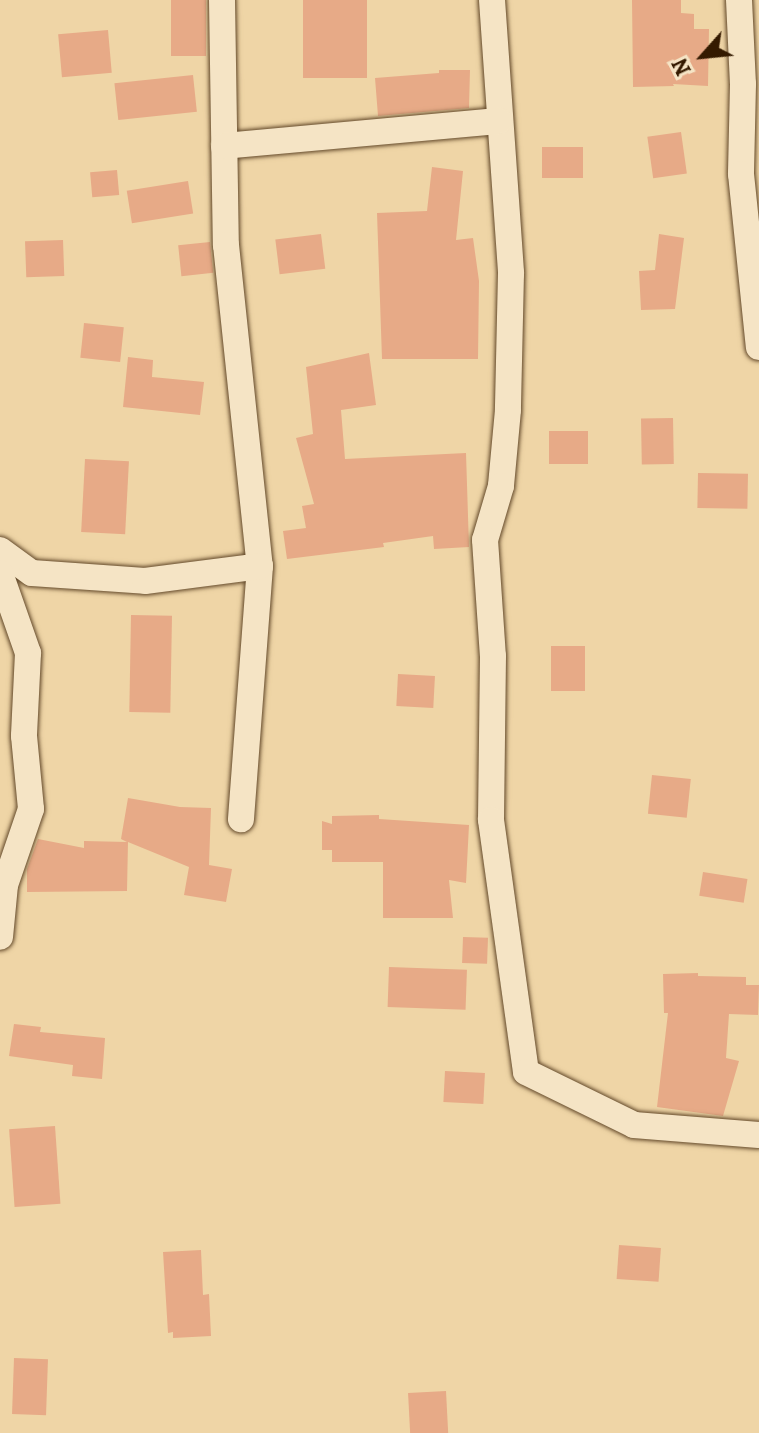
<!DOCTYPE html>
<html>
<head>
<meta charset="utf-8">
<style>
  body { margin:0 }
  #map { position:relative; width:759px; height:1433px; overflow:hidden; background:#efd5a6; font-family:Alegreya,serif }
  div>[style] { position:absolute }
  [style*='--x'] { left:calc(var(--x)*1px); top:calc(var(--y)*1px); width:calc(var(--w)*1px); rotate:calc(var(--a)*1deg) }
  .building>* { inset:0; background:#e7aa87; transform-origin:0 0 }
  .roads { filter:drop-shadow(0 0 2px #63492a) drop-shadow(0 0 2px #63492a) }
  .street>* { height:26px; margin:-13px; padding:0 13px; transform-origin:13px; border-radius:13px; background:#f5e4c5 }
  span { translate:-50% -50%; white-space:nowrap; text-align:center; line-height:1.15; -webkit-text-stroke:7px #f5e4c5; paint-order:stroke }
  .north { position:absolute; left:663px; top:16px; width:80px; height:80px; -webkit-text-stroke:6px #f5e4c5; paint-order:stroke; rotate:243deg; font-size:22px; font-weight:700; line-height:32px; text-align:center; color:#341a00 }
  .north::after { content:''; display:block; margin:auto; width:28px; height:36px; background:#341a00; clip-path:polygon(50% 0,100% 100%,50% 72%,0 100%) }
</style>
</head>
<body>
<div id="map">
  <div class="building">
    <div style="left:171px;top:0;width:35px;height:56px"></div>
    <div style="left:303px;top:0;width:64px;height:78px"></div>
    <div style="clip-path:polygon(632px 0,681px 0,681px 13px,694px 14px,694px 29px,709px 29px,708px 86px,673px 84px,674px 86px,633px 87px)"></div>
    <div style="left:108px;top:30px;width:43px;height:50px;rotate:85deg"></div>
    <div style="clip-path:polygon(439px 70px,470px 70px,469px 108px,378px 116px,375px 78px,439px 73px)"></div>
    <div style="left:193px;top:75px;width:37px;height:79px;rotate:84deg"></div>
    <div style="left:681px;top:132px;width:42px;height:34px;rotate:82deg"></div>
    <div style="left:542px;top:147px;width:41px;height:31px"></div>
    <div style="clip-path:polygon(432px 167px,463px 171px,456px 240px,473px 238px,479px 281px,478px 359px,382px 359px,377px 213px,427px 211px)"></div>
    <div style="left:117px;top:170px;width:25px;height:27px;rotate:85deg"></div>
    <div style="left:188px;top:181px;width:33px;height:62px;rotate:81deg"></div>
    <div style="left:321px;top:234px;width:35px;height:46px;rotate:83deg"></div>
    <div style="clip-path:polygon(659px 234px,684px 238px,675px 309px,641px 310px,639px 271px,655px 270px)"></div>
    <div style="left:63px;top:240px;width:36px;height:38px;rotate:88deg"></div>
    <div style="left:210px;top:242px;width:31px;height:32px;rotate:84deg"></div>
    <div style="left:84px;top:323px;width:40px;height:35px;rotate:6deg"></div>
    <div style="clip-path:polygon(369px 353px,376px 405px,341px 410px,345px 459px,466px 453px,469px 547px,434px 549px,433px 536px,383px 543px,384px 547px,287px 559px,283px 531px,306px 528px,302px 506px,314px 504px,296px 438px,313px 434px,306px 367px)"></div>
    <div style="clip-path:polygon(128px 357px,153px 360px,152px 377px,204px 382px,200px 415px,123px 407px)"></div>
    <div style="left:673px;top:418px;width:46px;height:32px;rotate:89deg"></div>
    <div style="left:549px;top:431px;width:39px;height:33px"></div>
    <div style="left:85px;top:459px;width:44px;height:73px;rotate:3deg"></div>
    <div style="left:698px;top:473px;width:50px;height:35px;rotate:1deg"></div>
    <div style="left:131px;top:615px;width:41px;height:97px;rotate:1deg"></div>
    <div style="left:585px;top:646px;width:45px;height:34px;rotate:90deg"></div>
    <div style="left:398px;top:674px;width:37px;height:32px;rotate:3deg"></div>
    <div style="left:652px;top:775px;width:39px;height:39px;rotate:6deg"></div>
    <div style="clip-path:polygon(128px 798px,180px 807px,211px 808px,209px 865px,232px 869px,226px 902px,184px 895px,189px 867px,128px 842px,127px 891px,27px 892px,27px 869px,38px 839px,84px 848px,84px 841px,127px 842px,121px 839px)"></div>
    <div style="clip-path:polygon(379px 815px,379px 819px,469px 825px,466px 883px,449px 880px,453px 918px,383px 918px,383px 862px,332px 862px,332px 850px,322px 850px,322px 821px,332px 824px,332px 816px)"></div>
    <div style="left:703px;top:872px;width:45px;height:24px;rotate:9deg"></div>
    <div style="left:463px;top:937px;width:25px;height:26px;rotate:2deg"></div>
    <div style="left:389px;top:967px;width:78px;height:40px;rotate:2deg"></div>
    <div style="clip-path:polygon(698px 973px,698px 976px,746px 977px,746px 985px,759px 985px,758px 1015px,729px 1014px,726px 1058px,739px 1061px,723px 1116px,657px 1107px,668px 1013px,664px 1013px,663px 974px)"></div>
    <div style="clip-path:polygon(14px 1024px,41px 1027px,40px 1032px,105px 1038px,102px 1079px,72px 1076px,73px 1065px,9px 1056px)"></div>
    <div style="left:445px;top:1071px;width:40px;height:31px;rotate:3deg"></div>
    <div style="left:55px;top:1126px;width:78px;height:46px;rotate:86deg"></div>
    <div style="left:619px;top:1245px;width:42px;height:34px;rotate:4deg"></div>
    <div style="clip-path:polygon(201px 1250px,203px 1295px,209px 1294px,211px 1336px,173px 1338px,173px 1332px,168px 1333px,163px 1252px)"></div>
    <div style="left:14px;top:1358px;width:34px;height:56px;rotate:2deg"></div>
    <div style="left:446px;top:1391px;width:42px;height:38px;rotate:87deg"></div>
  </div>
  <div class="roads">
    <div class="street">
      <div style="--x:222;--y:0;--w:245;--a:89.1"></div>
      <div style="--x:226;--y:245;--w:323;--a:84"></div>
      <div style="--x:260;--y:566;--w:254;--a:94.3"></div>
      <div style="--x:492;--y:0;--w:274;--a:86"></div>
      <div style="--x:511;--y:273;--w:137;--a:91.3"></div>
      <div style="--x:508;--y:410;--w:76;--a:95.3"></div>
      <div style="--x:501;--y:486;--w:56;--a:106.5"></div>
      <div style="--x:485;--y:540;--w:116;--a:86.1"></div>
      <div style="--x:493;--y:656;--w:164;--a:90.7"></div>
      <div style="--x:491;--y:820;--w:254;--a:82.1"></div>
      <div style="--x:526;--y:1072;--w:120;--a:26.1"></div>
      <div style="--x:634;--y:1125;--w:125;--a:4.6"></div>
      <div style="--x:739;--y:0;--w:84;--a:87.3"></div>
      <div style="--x:743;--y:84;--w:90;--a:91.3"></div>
      <div style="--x:741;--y:174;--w:174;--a:84.1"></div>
      <div style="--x:224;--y:146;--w:276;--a:-5.2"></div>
      <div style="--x:0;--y:550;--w:39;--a:36"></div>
      <div style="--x:32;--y:573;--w:113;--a:4"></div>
      <div style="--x:145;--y:581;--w:116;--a:-7.4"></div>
      <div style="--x:0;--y:573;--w:85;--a:70.7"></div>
      <div style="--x:28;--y:653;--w:83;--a:92.8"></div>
      <div style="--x:24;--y:736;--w:73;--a:84.5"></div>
      <div style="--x:31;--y:809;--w:80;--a:108.9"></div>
      <div style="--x:5;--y:885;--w:52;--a:95.5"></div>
    </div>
  </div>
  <div class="north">N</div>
</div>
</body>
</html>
